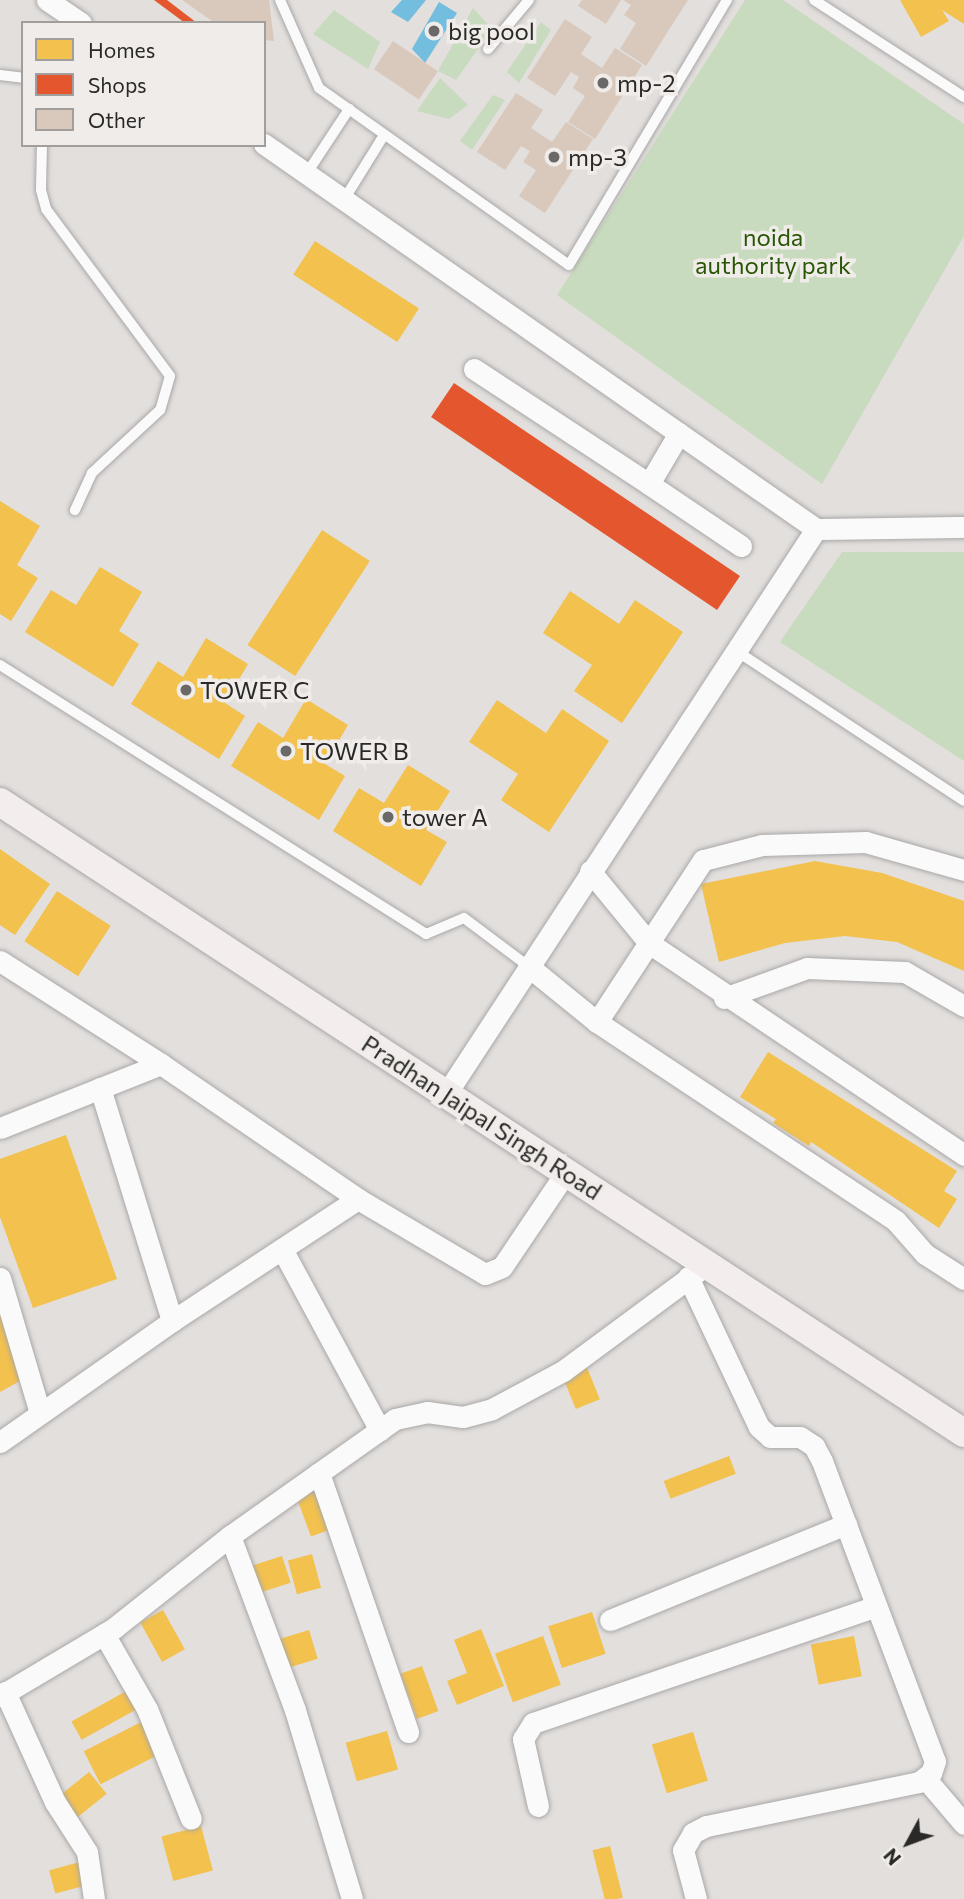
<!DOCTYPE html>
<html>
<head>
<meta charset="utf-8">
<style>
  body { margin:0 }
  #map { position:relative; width:964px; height:1899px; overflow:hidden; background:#e2dfdd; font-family:Commissioner,sans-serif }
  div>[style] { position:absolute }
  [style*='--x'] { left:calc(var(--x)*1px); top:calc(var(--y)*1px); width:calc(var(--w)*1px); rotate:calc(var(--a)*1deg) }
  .green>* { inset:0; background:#c9dbbe }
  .water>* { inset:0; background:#73bdde }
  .homes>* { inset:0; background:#f2c14e; transform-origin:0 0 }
  .shops>* { inset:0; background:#e4572e; transform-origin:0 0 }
  .building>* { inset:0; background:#d9c9bc; transform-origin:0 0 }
  .roads { filter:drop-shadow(0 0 2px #aaa8a7) drop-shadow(0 0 2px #aaa8a7) }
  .lane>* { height:10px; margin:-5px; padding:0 5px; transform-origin:5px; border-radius:5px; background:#fbfafa }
  .street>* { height:21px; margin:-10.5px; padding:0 10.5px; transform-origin:10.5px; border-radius:10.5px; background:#fbfafa }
  .secondary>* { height:28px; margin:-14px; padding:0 14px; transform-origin:14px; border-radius:14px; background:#f3edee }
  .dots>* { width:19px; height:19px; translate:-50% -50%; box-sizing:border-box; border:4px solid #f0ece9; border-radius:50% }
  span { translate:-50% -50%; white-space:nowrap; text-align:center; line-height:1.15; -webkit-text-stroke:7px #f0ece9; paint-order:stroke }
  .poi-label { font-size:24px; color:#2a2927 }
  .left { translate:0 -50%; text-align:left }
  .park-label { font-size:24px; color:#285704 }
  .street-label { font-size:24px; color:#2a2927 }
  .legend { position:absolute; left:21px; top:21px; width:245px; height:126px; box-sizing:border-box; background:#f0ece9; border:2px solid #a19e9b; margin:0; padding:9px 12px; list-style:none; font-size:21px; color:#2a2927 }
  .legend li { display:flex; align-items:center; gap:14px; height:35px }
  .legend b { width:35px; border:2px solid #a19e9b }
  .north { position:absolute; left:873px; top:1808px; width:70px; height:70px; -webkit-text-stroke:5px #f0ece9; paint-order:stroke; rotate:229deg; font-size:19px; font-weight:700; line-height:28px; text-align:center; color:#2a2927 }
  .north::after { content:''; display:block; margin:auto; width:24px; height:32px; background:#2a2927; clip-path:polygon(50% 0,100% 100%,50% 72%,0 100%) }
</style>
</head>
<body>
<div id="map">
  <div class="green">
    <div style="clip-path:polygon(745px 0,783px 0,964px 124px,964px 236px,822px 484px,557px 295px)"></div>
    <div style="clip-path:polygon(473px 8px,492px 29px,456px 80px,438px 71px)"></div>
    <div style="clip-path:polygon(334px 10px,380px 42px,368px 69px,313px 34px)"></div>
    <div style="clip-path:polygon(541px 22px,551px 30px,519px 83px,507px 72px)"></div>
    <div style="clip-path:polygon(440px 78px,468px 105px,449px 119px,417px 111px)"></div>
    <div style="clip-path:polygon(493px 95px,505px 100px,472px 150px,460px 141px)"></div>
    <div style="clip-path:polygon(842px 552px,964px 552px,964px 761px,780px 642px)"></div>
  </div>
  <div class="water">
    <div style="clip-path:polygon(402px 0,426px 0,408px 22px,391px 12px)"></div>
    <div style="clip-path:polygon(439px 2px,457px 13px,425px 63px,412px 49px)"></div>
  </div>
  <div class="homes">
    <div style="clip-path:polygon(900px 0,964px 0,964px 24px,942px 10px,949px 21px,921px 37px)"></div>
    <div style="left:315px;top:241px;width:124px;height:40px;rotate:33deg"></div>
    <div style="clip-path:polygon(0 501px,40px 526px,17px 565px,38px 578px,11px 621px,0 614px)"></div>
    <div style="left:322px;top:530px;width:57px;height:137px;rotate:33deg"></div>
    <div style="clip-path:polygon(100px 567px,142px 592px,119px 631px,139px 644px,113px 687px,25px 632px,51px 590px,76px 605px)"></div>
    <div style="clip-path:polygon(570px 591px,619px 624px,635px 600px,683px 632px,622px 723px,574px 691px,592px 665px,543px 633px)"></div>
    <div style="clip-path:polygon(206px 638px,248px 664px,225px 703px,245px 716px,219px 759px,131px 704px,158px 661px,183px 677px)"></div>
    <div style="clip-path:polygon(306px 699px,348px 725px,325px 764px,345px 776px,319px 820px,231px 766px,258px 722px,283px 738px)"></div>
    <div style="clip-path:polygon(497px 700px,546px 733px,562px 709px,609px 741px,549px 832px,501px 800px,518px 774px,469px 742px)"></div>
    <div style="clip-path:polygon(408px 765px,450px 791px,426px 830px,447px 842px,421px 886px,333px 831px,359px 788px,384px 803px)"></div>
    <div style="clip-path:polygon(0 849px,50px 884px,15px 935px,0 925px)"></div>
    <div style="clip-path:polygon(815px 861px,882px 873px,964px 901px,964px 971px,897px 942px,845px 936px,785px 943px,719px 962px,701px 884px)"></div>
    <div style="left:57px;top:891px;width:64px;height:60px;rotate:33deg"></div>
    <div style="clip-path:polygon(768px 1052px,957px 1171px,944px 1191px,957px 1199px,939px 1228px,811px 1142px,809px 1146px,773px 1123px,776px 1119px,740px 1097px)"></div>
    <div style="clip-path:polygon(66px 1135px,117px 1279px,33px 1308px,0 1217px,0 1159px)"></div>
    <div style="clip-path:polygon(5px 1313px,38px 1371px,0 1392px,0 1316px)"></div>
    <div style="left:586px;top:1365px;width:37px;height:26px;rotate:68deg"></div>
    <div style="left:729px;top:1456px;width:19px;height:70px;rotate:69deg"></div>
    <div style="left:312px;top:1484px;width:49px;height:19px;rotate:70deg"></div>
    <div style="left:312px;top:1554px;width:35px;height:25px;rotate:75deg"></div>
    <div style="left:282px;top:1556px;width:28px;height:39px;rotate:72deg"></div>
    <div style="left:163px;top:1610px;width:45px;height:26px;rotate:61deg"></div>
    <div style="left:592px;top:1612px;width:44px;height:46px;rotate:72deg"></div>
    <div style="clip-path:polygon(481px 1629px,504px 1686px,457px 1705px,447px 1681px,467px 1673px,454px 1640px)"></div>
    <div style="left:309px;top:1630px;width:30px;height:37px;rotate:73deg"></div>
    <div style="left:543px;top:1636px;width:52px;height:51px;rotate:70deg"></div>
    <div style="left:854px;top:1636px;width:41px;height:44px;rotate:79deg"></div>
    <div style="left:422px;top:1666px;width:48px;height:23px;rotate:70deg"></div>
    <div style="left:130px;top:1689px;width:21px;height:67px;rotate:61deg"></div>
    <div style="left:147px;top:1719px;width:37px;height:71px;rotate:63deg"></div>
    <div style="left:387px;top:1731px;width:40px;height:43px;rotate:74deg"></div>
    <div style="left:693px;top:1732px;width:51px;height:43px;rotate:73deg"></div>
    <div style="left:89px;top:1772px;width:28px;height:43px;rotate:51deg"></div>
    <div style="left:201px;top:1826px;width:46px;height:41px;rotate:75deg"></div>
    <div style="left:610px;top:1846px;width:53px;height:18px;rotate:76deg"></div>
    <div style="left:80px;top:1862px;width:24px;height:32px;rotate:75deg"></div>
  </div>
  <div class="shops">
    <div style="clip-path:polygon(154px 0,167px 0,197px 23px,185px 23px)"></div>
    <div style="left:454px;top:383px;width:345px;height:41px;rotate:34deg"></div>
  </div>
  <div class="building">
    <div style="clip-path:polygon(182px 0,269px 0,274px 41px,264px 40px,264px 23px,215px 23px)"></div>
    <div style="clip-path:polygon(582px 0,621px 0,606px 24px,578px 6px)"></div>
    <div style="clip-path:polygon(623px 0,688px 0,646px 66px,620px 49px,636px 23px,624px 15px,631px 5px)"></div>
    <div style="clip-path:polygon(565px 19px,592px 37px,581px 54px,602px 68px,615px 48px,642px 65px,595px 139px,568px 122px,585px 96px,573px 88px,579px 77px,571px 72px,555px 96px,527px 78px)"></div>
    <div style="left:393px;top:41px;width:54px;height:34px;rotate:34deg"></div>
    <div style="clip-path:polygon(516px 93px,543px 110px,531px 128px,552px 142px,566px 122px,593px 139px,545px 213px,519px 196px,536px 170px,523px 162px,530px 151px,521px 146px,505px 170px,477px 152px)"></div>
  </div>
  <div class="roads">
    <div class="lane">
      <div style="--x:280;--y:0;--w:96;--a:66.1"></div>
      <div style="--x:319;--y:88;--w:306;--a:35.3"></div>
      <div style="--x:569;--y:265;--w:309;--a:-59.2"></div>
      <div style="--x:814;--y:0;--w:179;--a:32.9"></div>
      <div style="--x:488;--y:49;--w:64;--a:-50.1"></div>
      <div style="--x:0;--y:75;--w:23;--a:7"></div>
      <div style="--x:42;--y:145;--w:45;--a:91.3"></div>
      <div style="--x:41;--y:190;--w:20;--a:75"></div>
      <div style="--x:46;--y:209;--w:208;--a:53.4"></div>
      <div style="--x:170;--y:376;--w:35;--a:106"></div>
      <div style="--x:160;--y:410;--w:93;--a:137.2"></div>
      <div style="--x:92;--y:473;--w:41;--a:114.7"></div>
      <div style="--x:307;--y:173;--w:77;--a:-56.7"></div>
      <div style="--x:345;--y:198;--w:74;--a:-58.2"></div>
      <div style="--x:735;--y:650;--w:274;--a:33.4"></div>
      <div style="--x:0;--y:665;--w:504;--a:32.27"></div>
      <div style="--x:426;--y:934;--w:41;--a:-22.8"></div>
      <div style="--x:464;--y:918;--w:80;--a:36.9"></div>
    </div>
    <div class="street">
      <div style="--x:47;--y:0;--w:41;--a:34.1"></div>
      <div style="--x:264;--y:144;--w:673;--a:34.89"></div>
      <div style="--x:816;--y:529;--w:148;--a:-0.8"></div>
      <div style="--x:474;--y:369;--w:209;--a:33.3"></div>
      <div style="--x:649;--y:484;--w:59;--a:-59.5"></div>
      <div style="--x:649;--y:484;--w:111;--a:34"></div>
      <div style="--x:964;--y:870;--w:102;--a:-164.1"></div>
      <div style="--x:866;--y:842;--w:104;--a:178.3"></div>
      <div style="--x:762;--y:845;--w:61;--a:165.7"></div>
      <div style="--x:703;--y:860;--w:194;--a:123.2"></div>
      <div style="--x:597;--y:1022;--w:359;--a:33.6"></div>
      <div style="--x:896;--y:1221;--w:44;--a:48.7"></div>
      <div style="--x:925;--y:1254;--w:46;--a:32.7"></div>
      <div style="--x:590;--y:871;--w:93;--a:50.7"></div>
      <div style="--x:649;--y:943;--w:380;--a:33.9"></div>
      <div style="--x:0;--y:961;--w:191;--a:32.6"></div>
      <div style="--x:161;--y:1064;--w:239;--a:34.4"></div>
      <div style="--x:358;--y:1199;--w:147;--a:30.6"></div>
      <div style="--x:485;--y:1274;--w:18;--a:-22"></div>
      <div style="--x:502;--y:1267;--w:115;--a:-56"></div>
      <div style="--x:528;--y:966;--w:89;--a:39.1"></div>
      <div style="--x:724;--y:998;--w:88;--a:-19.9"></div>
      <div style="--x:807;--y:968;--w:98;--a:2.3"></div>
      <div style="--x:905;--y:972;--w:68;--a:30"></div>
      <div style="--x:100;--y:1088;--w:244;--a:72.8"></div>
      <div style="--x:446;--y:1094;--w:675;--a:-56.78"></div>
      <div style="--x:0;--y:1128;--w:173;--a:-21.7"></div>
      <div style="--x:282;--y:1249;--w:206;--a:61.6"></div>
      <div style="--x:688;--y:1277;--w:166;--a:64.7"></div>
      <div style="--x:759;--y:1427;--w:15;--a:42"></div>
      <div style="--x:770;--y:1437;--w:30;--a:0"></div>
      <div style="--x:800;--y:1437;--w:17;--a:33"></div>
      <div style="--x:814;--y:1446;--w:17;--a:62"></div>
      <div style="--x:822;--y:1461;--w:321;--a:69.4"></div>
      <div style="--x:935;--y:1761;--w:13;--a:108"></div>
      <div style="--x:931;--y:1773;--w:15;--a:143"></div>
      <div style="--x:919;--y:1782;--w:217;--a:168.3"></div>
      <div style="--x:706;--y:1826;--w:15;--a:152"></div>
      <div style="--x:693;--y:1833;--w:20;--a:120"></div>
      <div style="--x:683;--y:1850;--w:51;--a:75.1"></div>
      <div style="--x:0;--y:1278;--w:141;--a:73.5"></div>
      <div style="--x:0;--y:1442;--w:210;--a:-35.1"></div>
      <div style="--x:172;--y:1321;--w:222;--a:-33.3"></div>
      <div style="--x:319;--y:1473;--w:274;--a:71"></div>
      <div style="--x:230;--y:1536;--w:186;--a:69.5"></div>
      <div style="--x:295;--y:1710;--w:197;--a:73.2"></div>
      <div style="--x:610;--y:1620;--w:255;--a:-22.1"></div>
      <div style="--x:104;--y:1634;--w:86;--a:60.2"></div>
      <div style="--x:147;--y:1709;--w:118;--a:68.2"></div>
      <div style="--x:5;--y:1692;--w:121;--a:65.6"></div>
      <div style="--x:55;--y:1802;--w:59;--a:57.4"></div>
      <div style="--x:87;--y:1852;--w:48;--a:81.5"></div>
      <div style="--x:0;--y:1696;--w:133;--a:-30.8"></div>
      <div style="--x:114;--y:1628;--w:148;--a:-38.4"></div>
      <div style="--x:230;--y:1536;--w:202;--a:-35.3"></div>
      <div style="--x:395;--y:1419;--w:33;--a:-12"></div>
      <div style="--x:427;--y:1412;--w:36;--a:8"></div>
      <div style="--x:463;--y:1417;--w:30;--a:-15"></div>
      <div style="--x:492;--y:1409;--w:81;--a:-28.2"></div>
      <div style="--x:563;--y:1371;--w:168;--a:-36.5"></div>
      <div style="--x:925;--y:1778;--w:60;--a:49.7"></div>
      <div style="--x:538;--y:1806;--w:69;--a:-102.6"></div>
      <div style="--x:523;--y:1739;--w:19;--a:-58"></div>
      <div style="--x:533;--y:1723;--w:362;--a:-18.8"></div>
    </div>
    <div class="secondary">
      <div style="--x:0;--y:802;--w:1152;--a:33.21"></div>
    </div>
  </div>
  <div class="dots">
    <div style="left:434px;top:31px;background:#6a6967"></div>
    <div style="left:603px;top:83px;background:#6a6967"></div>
    <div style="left:554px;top:157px;background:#6a6967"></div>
    <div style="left:186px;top:690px;background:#6a6967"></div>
    <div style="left:286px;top:751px;background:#6a6967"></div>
    <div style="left:388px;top:817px;background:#6a6967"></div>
  </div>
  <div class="poi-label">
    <span class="left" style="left:448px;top:31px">big pool</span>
    <span class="left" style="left:617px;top:83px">mp-2</span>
    <span class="left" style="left:568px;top:157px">mp-3</span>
    <span class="left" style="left:200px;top:690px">TOWER C</span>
    <span class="left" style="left:300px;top:751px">TOWER B</span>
    <span class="left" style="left:402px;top:817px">tower A</span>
  </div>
  <div class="park-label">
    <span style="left:773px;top:251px">noida<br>authority park</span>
  </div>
  <div class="street-label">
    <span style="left:482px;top:1117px;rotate:33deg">Pradhan Jaipal Singh Road</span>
  </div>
  <ul class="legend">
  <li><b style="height:19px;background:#f2c14e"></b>Homes</li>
  <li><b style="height:19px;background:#e4572e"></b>Shops</li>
  <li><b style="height:19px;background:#d9c9bc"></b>Other</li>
  </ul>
  <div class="north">N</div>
</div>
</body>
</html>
